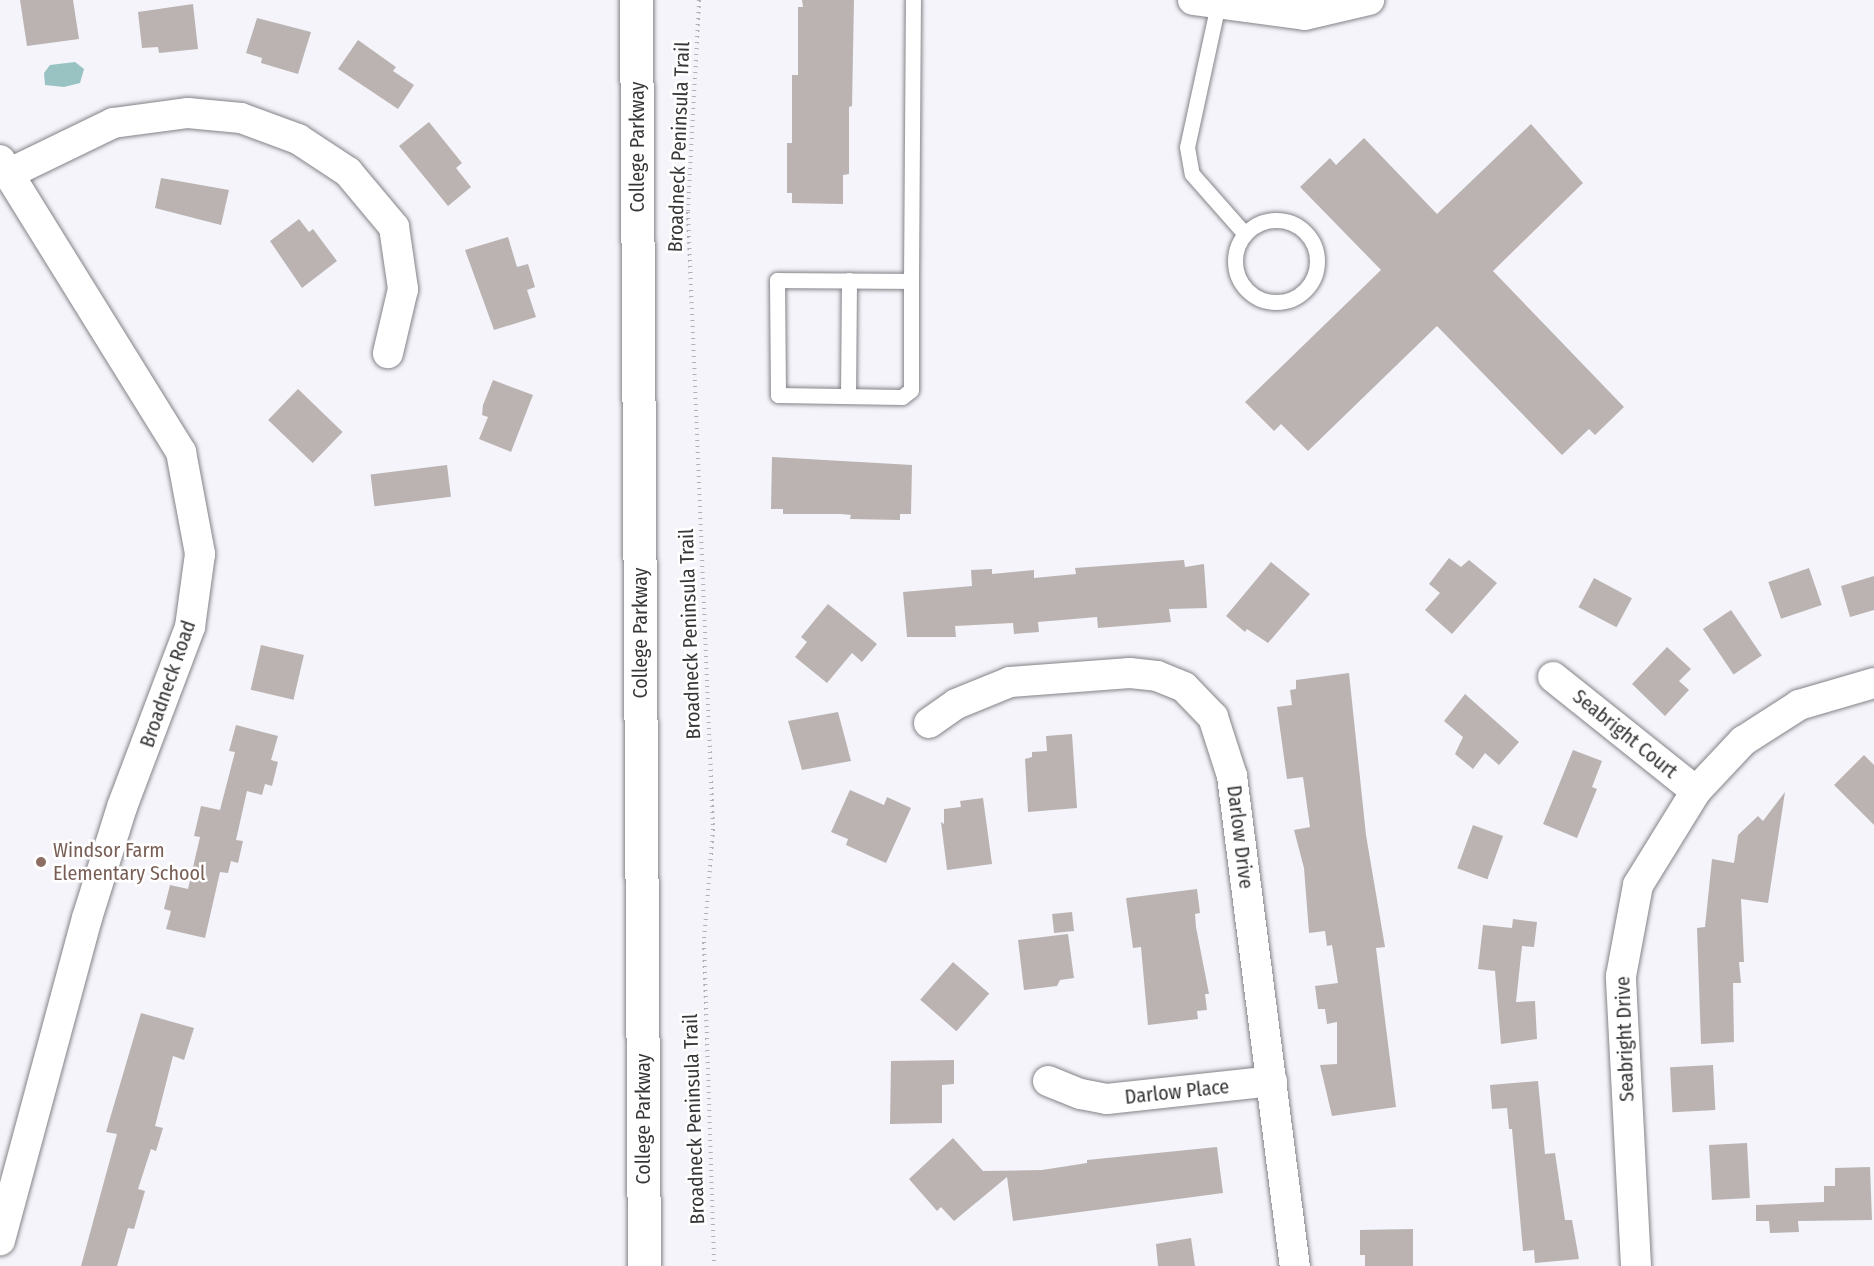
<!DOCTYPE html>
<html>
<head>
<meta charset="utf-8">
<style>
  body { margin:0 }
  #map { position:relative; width:1874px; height:1266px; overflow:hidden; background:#f4f4fa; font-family:"Fira Sans Condensed",sans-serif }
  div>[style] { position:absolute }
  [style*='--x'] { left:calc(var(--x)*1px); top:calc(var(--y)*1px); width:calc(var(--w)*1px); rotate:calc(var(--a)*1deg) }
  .water>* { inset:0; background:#99c2c3 }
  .building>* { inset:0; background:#bab3b2; transform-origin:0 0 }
  .path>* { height:4px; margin-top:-2px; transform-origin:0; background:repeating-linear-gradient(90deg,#b0b0b5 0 1.5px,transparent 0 6px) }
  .roads { filter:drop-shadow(0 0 2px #838388) drop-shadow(0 0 2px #838388) }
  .service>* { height:15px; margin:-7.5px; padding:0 7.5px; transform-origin:7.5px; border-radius:7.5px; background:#fff }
  .service>.ring { margin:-7.5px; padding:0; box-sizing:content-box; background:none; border:15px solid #fff; border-radius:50% }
  .minor>* { height:30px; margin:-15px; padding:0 15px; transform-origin:15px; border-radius:15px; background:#fff }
  .secondary>* { height:33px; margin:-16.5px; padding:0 16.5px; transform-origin:16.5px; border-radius:16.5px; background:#fff }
  .dots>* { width:16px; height:16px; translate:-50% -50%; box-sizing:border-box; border:3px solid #fff; border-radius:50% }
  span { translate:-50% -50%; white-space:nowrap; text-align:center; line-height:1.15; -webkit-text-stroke:5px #fff; paint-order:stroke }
  .street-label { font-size:20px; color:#363638 }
  .education-label { font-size:20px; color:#785e54 }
  .left { translate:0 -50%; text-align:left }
</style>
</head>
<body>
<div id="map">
  <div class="water">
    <div style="clip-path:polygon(75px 62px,84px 69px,80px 83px,64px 87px,45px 85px,44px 73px,50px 65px)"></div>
  </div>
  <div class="building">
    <div style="clip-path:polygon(20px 0,73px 0,79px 39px,27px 46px)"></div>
    <div style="clip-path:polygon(802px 0,854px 0,852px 106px,849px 107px,849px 174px,843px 175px,843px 204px,792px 203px,792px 193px,787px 193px,787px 143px,792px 143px,792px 75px,798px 75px,798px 7px,803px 7px)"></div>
    <div style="clip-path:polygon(193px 4px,198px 49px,159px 53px,158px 47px,142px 48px,138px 12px)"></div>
    <div style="clip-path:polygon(257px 18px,311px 32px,298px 74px,261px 63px,262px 58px,246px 53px)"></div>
    <div style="clip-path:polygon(358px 40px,396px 67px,393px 71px,414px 85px,398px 109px,338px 69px)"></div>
    <div style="clip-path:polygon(429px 122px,462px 163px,456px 168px,471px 187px,448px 206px,399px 146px)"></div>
    <div style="clip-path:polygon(1531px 124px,1583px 183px,1493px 271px,1624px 407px,1595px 435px,1589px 429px,1562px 455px,1437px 326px,1308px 451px,1281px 424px,1274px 431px,1245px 402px,1381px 270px,1300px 187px,1330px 158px,1336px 165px,1364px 138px,1437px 214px)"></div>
    <div style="clip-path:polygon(161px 178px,229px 190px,221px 225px,155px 208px)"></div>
    <div style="clip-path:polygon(299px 219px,309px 232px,313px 229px,337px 261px,302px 288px,270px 241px)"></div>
    <div style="clip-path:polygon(508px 237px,517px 267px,528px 264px,535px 287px,527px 290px,536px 317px,494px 330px,465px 250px)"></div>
    <div style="clip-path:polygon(493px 380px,533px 395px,511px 452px,479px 439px,488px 417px,482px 415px,483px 405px)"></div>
    <div style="left:298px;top:389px;width:62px;height:43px;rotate:44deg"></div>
    <div style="clip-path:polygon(772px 457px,912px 465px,911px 514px,900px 514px,900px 520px,850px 519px,851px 515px,841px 514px,783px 514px,783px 509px,771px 509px)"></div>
    <div style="left:447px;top:465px;width:32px;height:77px;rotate:83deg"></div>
    <div style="clip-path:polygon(1449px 558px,1461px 567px,1469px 560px,1497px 583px,1452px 634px,1425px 610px,1440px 593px,1429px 584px)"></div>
    <div style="clip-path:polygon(1184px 560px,1185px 567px,1204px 564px,1207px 608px,1169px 609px,1171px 622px,1098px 628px,1097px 617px,1038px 622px,1039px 632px,1014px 634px,1013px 623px,955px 626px,956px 637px,907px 637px,903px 592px,972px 586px,971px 570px,992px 569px,992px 574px,1034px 570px,1034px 578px,1076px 574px,1075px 568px)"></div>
    <div style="clip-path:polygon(1271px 562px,1310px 594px,1268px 643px,1247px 629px,1245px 632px,1226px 616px)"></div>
    <div style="left:1809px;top:568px;width:39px;height:43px;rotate:71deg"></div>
    <div style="clip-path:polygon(1874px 576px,1874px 610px,1850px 617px,1841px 586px)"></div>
    <div style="left:1594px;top:578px;width:43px;height:33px;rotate:28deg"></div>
    <div style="clip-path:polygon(828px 604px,877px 644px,862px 662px,852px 653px,827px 683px,795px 657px,807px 642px,801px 637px)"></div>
    <div style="left:1731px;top:610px;width:55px;height:34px;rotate:56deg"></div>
    <div style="left:261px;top:645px;width:44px;height:46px;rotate:13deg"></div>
    <div style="clip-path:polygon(1667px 647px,1691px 669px,1679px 681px,1689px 690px,1665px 716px,1632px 684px)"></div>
    <div style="clip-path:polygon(1349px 673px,1366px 835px,1385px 947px,1376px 948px,1396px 1107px,1332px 1116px,1320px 1065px,1337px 1064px,1337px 1022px,1327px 1024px,1325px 1009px,1318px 1009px,1315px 986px,1338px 983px,1332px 945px,1327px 946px,1325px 931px,1309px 933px,1304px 868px,1294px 830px,1310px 827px,1303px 777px,1287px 779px,1277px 707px,1292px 705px,1290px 690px,1296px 689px,1296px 680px)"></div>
    <div style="clip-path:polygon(1465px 694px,1519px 742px,1499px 765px,1485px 753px,1473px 769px,1455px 754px,1463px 737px,1444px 721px)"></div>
    <div style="clip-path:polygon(838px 712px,851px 761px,802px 770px,788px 721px)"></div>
    <div style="clip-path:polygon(236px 725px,278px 736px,271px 760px,278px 762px,272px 786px,265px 784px,262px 795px,247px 791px,236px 840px,243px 841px,238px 863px,231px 861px,228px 873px,220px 872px,205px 938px,166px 929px,171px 911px,164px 909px,170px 885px,188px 889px,200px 837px,194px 836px,201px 806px,220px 810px,235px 752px,229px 751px)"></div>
    <div style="clip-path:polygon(1072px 734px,1077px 808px,1028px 812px,1025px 759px,1032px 757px,1032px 752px,1047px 751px,1046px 736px)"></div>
    <div style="clip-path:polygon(1573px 750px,1602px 761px,1592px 787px,1597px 789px,1577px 838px,1543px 824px)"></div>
    <div style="clip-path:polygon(1864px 755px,1874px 765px,1874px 825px,1834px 785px)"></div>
    <div style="clip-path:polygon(850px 790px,884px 805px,887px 797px,911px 808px,886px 863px,846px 845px,848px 839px,831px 832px)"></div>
    <div style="clip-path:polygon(1785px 792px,1768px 903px,1741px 899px,1744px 962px,1739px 962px,1741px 983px,1733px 983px,1734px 1042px,1701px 1044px,1697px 928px,1705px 927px,1712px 859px,1734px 863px,1738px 835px,1758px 816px,1763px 821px)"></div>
    <div style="clip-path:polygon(983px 798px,992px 864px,947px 870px,941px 822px,944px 824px,944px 809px,961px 807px,960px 801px)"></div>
    <div style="left:1473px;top:825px;width:32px;height:46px;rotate:20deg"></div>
    <div style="clip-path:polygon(1197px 889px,1200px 913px,1195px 914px,1196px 927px,1209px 994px,1205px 994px,1207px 1010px,1197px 1011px,1198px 1019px,1148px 1025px,1141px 947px,1133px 948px,1126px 898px)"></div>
    <div style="left:1072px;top:912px;width:19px;height:20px;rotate:84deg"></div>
    <div style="clip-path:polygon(1513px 919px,1537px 922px,1534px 947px,1522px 946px,1516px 1002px,1535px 1001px,1537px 1039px,1501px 1044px,1495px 971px,1478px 969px,1483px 925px,1512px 928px)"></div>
    <div style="clip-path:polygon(1068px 934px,1074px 978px,1060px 980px,1057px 986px,1024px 990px,1018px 940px)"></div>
    <div style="left:953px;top:962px;width:48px;height:50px;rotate:41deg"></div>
    <div style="clip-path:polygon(141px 1013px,194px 1028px,184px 1060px,173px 1056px,155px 1126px,163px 1128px,156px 1151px,151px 1149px,138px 1189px,145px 1191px,134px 1229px,128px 1228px,117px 1266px,81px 1266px,117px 1134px,106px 1132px)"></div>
    <div style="clip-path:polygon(954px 1060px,954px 1084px,942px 1085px,942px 1123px,890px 1124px,891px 1061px)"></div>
    <div style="left:1713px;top:1065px;width:45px;height:43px;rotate:87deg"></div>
    <div style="clip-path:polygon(1538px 1081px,1545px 1154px,1555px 1153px,1565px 1220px,1572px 1220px,1579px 1259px,1535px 1263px,1534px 1250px,1523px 1251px,1512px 1129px,1509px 1129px,1507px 1108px,1492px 1109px,1490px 1085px)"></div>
    <div style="clip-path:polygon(953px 1138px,983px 1171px,1042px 1170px,1087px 1163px,1087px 1160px,1217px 1147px,1223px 1193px,1013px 1221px,1007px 1177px,954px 1221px,941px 1207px,937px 1211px,909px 1179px)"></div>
    <div style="left:1747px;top:1143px;width:55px;height:38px;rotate:87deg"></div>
    <div style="clip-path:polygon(1870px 1167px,1872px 1220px,1798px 1221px,1799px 1232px,1770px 1233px,1769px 1221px,1756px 1221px,1756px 1205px,1824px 1202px,1824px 1186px,1835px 1186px,1835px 1168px)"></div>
    <div style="clip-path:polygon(1413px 1229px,1413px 1266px,1365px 1266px,1365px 1255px,1360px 1255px,1360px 1230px)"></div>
    <div style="clip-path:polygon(1191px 1238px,1195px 1266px,1158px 1266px,1156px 1244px)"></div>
  </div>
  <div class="path">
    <div style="--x:699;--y:0;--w:212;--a:93"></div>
    <div style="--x:688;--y:212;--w:618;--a:87.68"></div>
    <div style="--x:713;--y:829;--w:113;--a:94.6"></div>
    <div style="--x:704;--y:942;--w:324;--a:88.2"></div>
  </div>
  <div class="roads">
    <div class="service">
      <div style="--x:1218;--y:4;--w:146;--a:102.2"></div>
      <div style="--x:1187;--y:147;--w:27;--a:80"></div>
      <div style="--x:1192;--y:174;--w:79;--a:48.6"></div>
      <div class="ring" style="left:1235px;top:220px;width:67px;height:67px"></div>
      <div style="--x:911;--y:281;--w:134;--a:-179.6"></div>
      <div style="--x:777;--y:280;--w:115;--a:89.5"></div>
      <div style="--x:778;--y:395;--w:124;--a:0.9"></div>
      <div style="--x:902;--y:397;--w:11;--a:-38"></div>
      <div style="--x:911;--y:390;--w:109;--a:-90"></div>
      <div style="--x:911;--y:281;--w:281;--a:-89.6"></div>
      <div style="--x:848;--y:396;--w:116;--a:-89.5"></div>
    </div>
    <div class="minor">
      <div style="--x:1193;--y:0;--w:113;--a:7.6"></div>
      <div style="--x:1305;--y:15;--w:66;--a:-13.2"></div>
      <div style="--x:0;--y:160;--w:344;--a:58.2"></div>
      <div style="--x:181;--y:452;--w:104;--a:79.4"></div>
      <div style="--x:200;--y:554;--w:74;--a:97.8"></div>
      <div style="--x:190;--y:627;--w:192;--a:110.7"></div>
      <div style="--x:122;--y:807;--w:116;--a:107.5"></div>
      <div style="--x:87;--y:918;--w:334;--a:105.1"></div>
      <div style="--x:8;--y:174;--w:117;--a:-25.9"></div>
      <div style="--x:113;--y:123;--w:76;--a:-7.6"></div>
      <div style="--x:188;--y:113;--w:53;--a:5.4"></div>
      <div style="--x:241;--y:118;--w:61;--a:20.2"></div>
      <div style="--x:298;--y:139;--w:60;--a:33.4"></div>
      <div style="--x:348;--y:172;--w:72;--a:50.1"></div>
      <div style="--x:394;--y:227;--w:63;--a:81.7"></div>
      <div style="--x:403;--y:289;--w:66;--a:103.2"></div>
      <div style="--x:1553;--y:677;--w:183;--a:38.6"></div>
      <div style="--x:929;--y:723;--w:33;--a:-35"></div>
      <div style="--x:956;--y:704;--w:58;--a:-22.2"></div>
      <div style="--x:1010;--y:682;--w:120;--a:-4.3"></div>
      <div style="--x:1130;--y:673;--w:27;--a:6"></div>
      <div style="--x:1157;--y:676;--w:29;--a:22"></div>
      <div style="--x:1184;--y:687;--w:42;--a:46"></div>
      <div style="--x:1213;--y:717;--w:62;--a:72.1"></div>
      <div style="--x:1232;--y:776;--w:494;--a:82.7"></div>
      <div style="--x:1048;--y:1081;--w:35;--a:22"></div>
      <div style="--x:1081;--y:1094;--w:26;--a:11"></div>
      <div style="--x:1107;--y:1099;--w:166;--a:-6.2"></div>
      <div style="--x:1636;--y:1266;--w:290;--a:-93"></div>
      <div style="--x:1621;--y:976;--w:93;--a:-79.4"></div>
      <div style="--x:1638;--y:885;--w:110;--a:-58.3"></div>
      <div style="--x:1696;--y:791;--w:69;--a:-46.8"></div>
      <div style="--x:1743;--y:741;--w:67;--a:-32.7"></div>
      <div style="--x:1799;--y:705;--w:78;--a:-16.3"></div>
    </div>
    <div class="secondary">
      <div style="--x:636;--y:0;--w:1266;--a:89.64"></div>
    </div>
  </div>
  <div class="dots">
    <div style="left:41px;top:862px;background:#8d6e63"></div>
  </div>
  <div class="street-label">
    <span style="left:637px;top:147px;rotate:-90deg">College Parkway</span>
    <span style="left:679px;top:147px;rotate:-88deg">Broadneck Peninsula Trail</span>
    <span style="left:640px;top:633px;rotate:-90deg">College Parkway</span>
    <span style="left:690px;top:634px;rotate:-92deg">Broadneck Peninsula Trail</span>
    <span style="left:168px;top:684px;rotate:-71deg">Broadneck Road</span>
    <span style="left:1625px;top:734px;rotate:39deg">Seabright Court</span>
    <span style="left:1240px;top:837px;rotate:83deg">Darlow Drive</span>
    <span style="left:1625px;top:1039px;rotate:-92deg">Seabright Drive</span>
    <span style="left:1177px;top:1092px;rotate:-6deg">Darlow Place</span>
    <span style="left:643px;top:1119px;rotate:-90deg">College Parkway</span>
    <span style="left:694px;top:1119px;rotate:-92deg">Broadneck Peninsula Trail</span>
  </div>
  <div class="education-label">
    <span class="left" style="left:53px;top:862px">Windsor Farm<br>Elementary School</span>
  </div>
</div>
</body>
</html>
